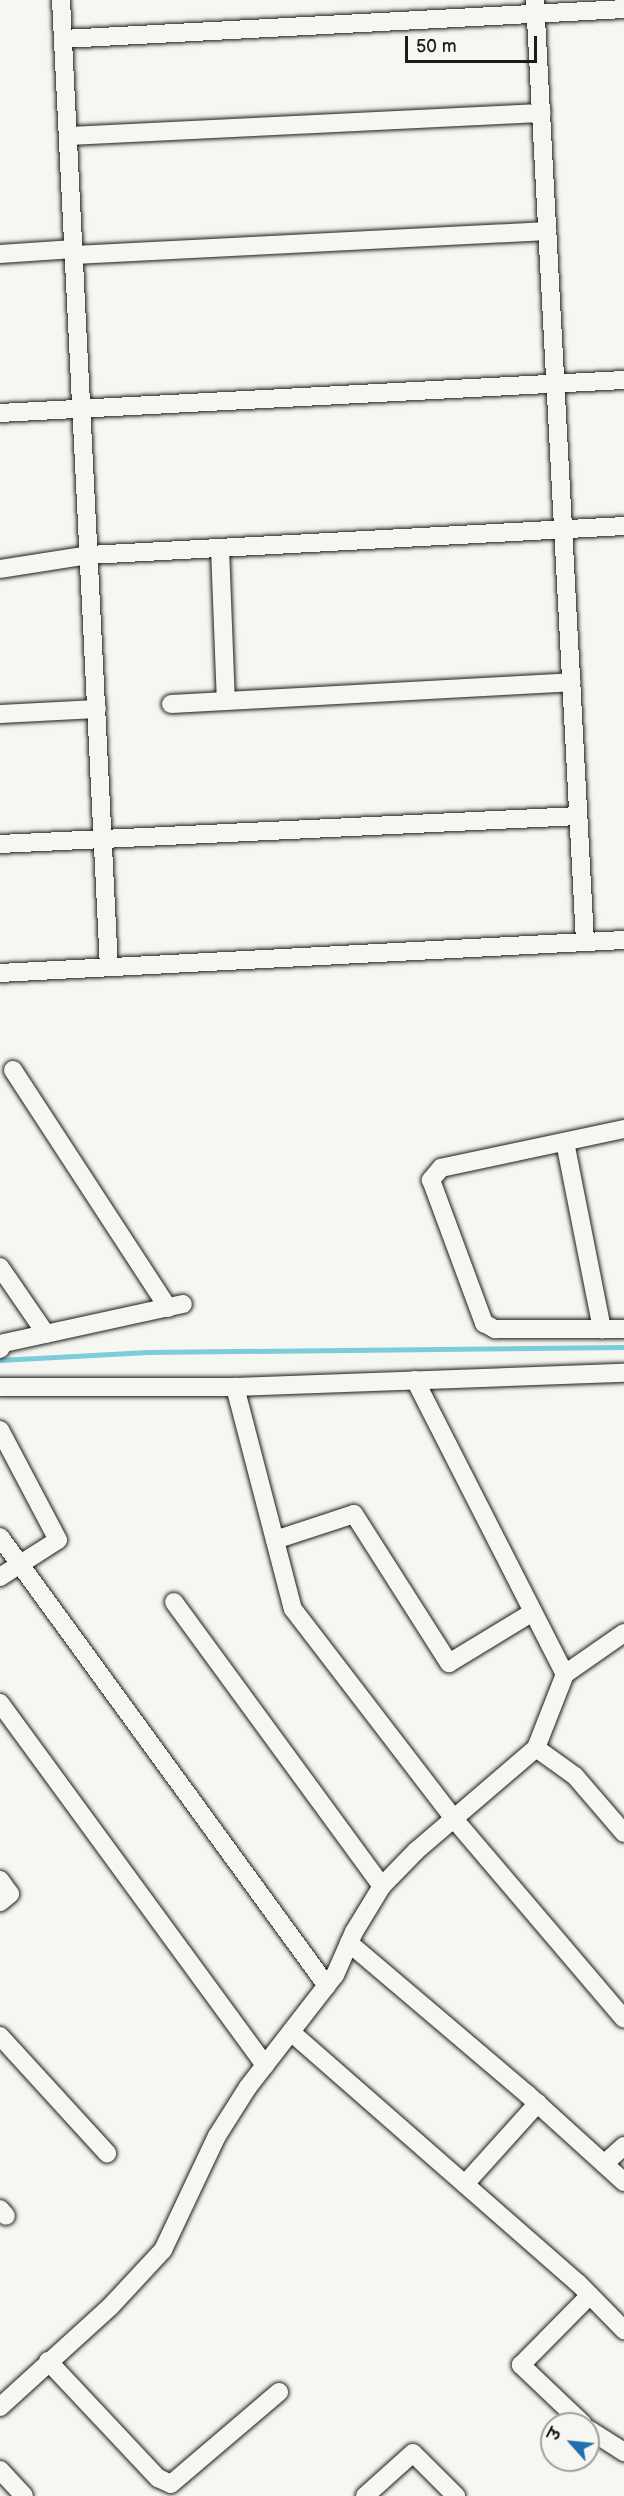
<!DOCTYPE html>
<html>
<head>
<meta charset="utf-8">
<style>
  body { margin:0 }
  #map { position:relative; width:624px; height:2496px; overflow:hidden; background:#f6f6f2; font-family:"Balsamiq Sans","Playpen Sans Deva",sans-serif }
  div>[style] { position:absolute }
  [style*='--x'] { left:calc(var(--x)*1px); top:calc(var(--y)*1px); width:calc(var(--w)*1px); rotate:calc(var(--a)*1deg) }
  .stream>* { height:5px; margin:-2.5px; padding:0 2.5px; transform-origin:2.5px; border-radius:2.5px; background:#7ecbdc }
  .roads { filter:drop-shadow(0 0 2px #1c1c1c) drop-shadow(0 0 2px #1c1c1c) }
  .street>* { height:18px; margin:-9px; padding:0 9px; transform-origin:9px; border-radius:9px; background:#f6f6f2 }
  span { translate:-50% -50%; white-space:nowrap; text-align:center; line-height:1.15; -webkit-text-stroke:6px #f6f6f2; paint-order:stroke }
  .north { position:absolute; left:540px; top:2412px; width:60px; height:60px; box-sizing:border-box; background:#f6f6f2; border:2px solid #9f9f9c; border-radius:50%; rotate:297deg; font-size:16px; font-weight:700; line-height:24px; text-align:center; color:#1c1c1c }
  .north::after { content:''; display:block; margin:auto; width:21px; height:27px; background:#1f6fb2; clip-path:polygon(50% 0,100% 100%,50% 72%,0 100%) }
  .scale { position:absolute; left:405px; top:36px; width:132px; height:27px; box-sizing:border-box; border:3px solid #1c1c1c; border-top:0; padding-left:8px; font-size:18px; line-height:21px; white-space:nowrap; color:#1c1c1c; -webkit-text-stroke:4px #f6f6f2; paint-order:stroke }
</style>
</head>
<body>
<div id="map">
  <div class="stream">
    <div style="--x:0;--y:1360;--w:148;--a:-3.1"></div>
    <div style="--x:148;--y:1352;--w:476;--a:-0.6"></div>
  </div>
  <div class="roads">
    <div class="street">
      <div style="--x:61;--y:0;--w:968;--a:87.16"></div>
      <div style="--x:535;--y:0;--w:943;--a:86.96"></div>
      <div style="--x:63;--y:39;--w:562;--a:-3.06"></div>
      <div style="--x:68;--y:136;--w:474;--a:-2.8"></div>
      <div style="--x:0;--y:254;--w:74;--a:-3.9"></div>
      <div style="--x:74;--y:255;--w:474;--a:-2.9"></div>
      <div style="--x:0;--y:413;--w:625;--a:-3.03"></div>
      <div style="--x:220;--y:548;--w:153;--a:87.8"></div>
      <div style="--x:0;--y:569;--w:90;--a:-8.9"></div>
      <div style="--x:89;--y:555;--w:536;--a:-3.1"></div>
      <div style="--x:171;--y:704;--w:401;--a:-3.1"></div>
      <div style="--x:0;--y:714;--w:97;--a:-3"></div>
      <div style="--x:0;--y:844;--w:579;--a:-2.77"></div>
      <div style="--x:0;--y:973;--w:625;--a:-3.03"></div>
      <div style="--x:13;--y:1070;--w:284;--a:56.9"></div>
      <div style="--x:624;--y:1129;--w:187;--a:168"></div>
      <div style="--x:441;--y:1168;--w:16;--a:130"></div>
      <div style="--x:431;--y:1180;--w:153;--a:69.7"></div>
      <div style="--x:484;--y:1323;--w:13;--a:29"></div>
      <div style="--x:495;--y:1329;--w:129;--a:0"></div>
      <div style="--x:565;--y:1142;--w:191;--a:78.8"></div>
      <div style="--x:0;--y:1267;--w:81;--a:55.5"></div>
      <div style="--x:0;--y:1349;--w:7;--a:-56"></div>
      <div style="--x:4;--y:1343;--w:183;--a:-12.3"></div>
      <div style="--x:415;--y:1380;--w:330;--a:63"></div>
      <div style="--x:0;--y:1387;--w:235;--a:0"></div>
      <div style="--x:235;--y:1387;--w:389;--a:-2.1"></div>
      <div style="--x:235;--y:1387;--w:229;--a:75.4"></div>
      <div style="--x:293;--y:1609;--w:265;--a:52.5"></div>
      <div style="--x:454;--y:1819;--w:262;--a:49.6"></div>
      <div style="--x:0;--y:1430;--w:124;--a:62.2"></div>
      <div style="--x:58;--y:1540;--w:69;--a:147.5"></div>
      <div style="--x:0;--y:1537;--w:555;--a:53.93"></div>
      <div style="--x:275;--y:1540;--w:83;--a:-18.2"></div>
      <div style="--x:354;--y:1514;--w:177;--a:57.5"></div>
      <div style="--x:449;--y:1663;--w:98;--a:-31.3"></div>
      <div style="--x:174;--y:1602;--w:352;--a:53.8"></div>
      <div style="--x:0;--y:1703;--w:449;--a:53.8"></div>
      <div style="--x:536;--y:1748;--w:79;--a:-68.6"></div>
      <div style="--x:565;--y:1674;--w:72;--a:-34.8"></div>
      <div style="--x:0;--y:1880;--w:17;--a:54"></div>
      <div style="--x:10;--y:1894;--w:13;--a:141"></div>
      <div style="--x:349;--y:1943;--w:233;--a:40.3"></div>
      <div style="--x:527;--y:2094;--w:131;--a:42.2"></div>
      <div style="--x:291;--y:2032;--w:381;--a:41.2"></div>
      <div style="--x:578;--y:2283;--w:66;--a:45.6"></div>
      <div style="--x:0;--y:2036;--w:159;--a:47.6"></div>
      <div style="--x:604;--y:2164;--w:27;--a:-42"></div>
      <div style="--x:465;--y:2184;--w:109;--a:-48"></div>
      <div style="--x:0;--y:2209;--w:9;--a:49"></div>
      <div style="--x:48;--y:2361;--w:161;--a:46.8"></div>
      <div style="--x:158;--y:2478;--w:14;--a:25"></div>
      <div style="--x:171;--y:2484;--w:142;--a:-40.4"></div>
      <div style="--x:0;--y:2407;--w:149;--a:-42.3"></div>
      <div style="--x:110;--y:2307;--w:78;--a:-47.1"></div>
      <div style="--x:163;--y:2250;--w:126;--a:-64.7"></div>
      <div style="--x:217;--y:2136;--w:58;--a:-57.7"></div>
      <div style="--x:248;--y:2087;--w:142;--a:-52.2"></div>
      <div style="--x:335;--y:1975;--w:47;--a:-66.2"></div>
      <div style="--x:354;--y:1932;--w:54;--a:-58.7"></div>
      <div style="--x:382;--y:1886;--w:49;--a:-45.8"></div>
      <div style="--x:416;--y:1851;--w:158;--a:-40.6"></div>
      <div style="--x:536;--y:1748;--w:48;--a:35.7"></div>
      <div style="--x:575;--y:1776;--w:75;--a:49.3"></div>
      <div style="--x:583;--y:2424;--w:86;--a:-136.4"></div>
      <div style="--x:521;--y:2365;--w:98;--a:-45.4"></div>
      <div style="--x:588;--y:2429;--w:43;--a:32.6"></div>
      <div style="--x:0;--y:2470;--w:35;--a:47"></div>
      <div style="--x:365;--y:2496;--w:64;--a:-41.9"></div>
      <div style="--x:413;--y:2453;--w:61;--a:45"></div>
    </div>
  </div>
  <div class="north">उ</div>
  <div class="scale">50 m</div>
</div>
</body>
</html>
